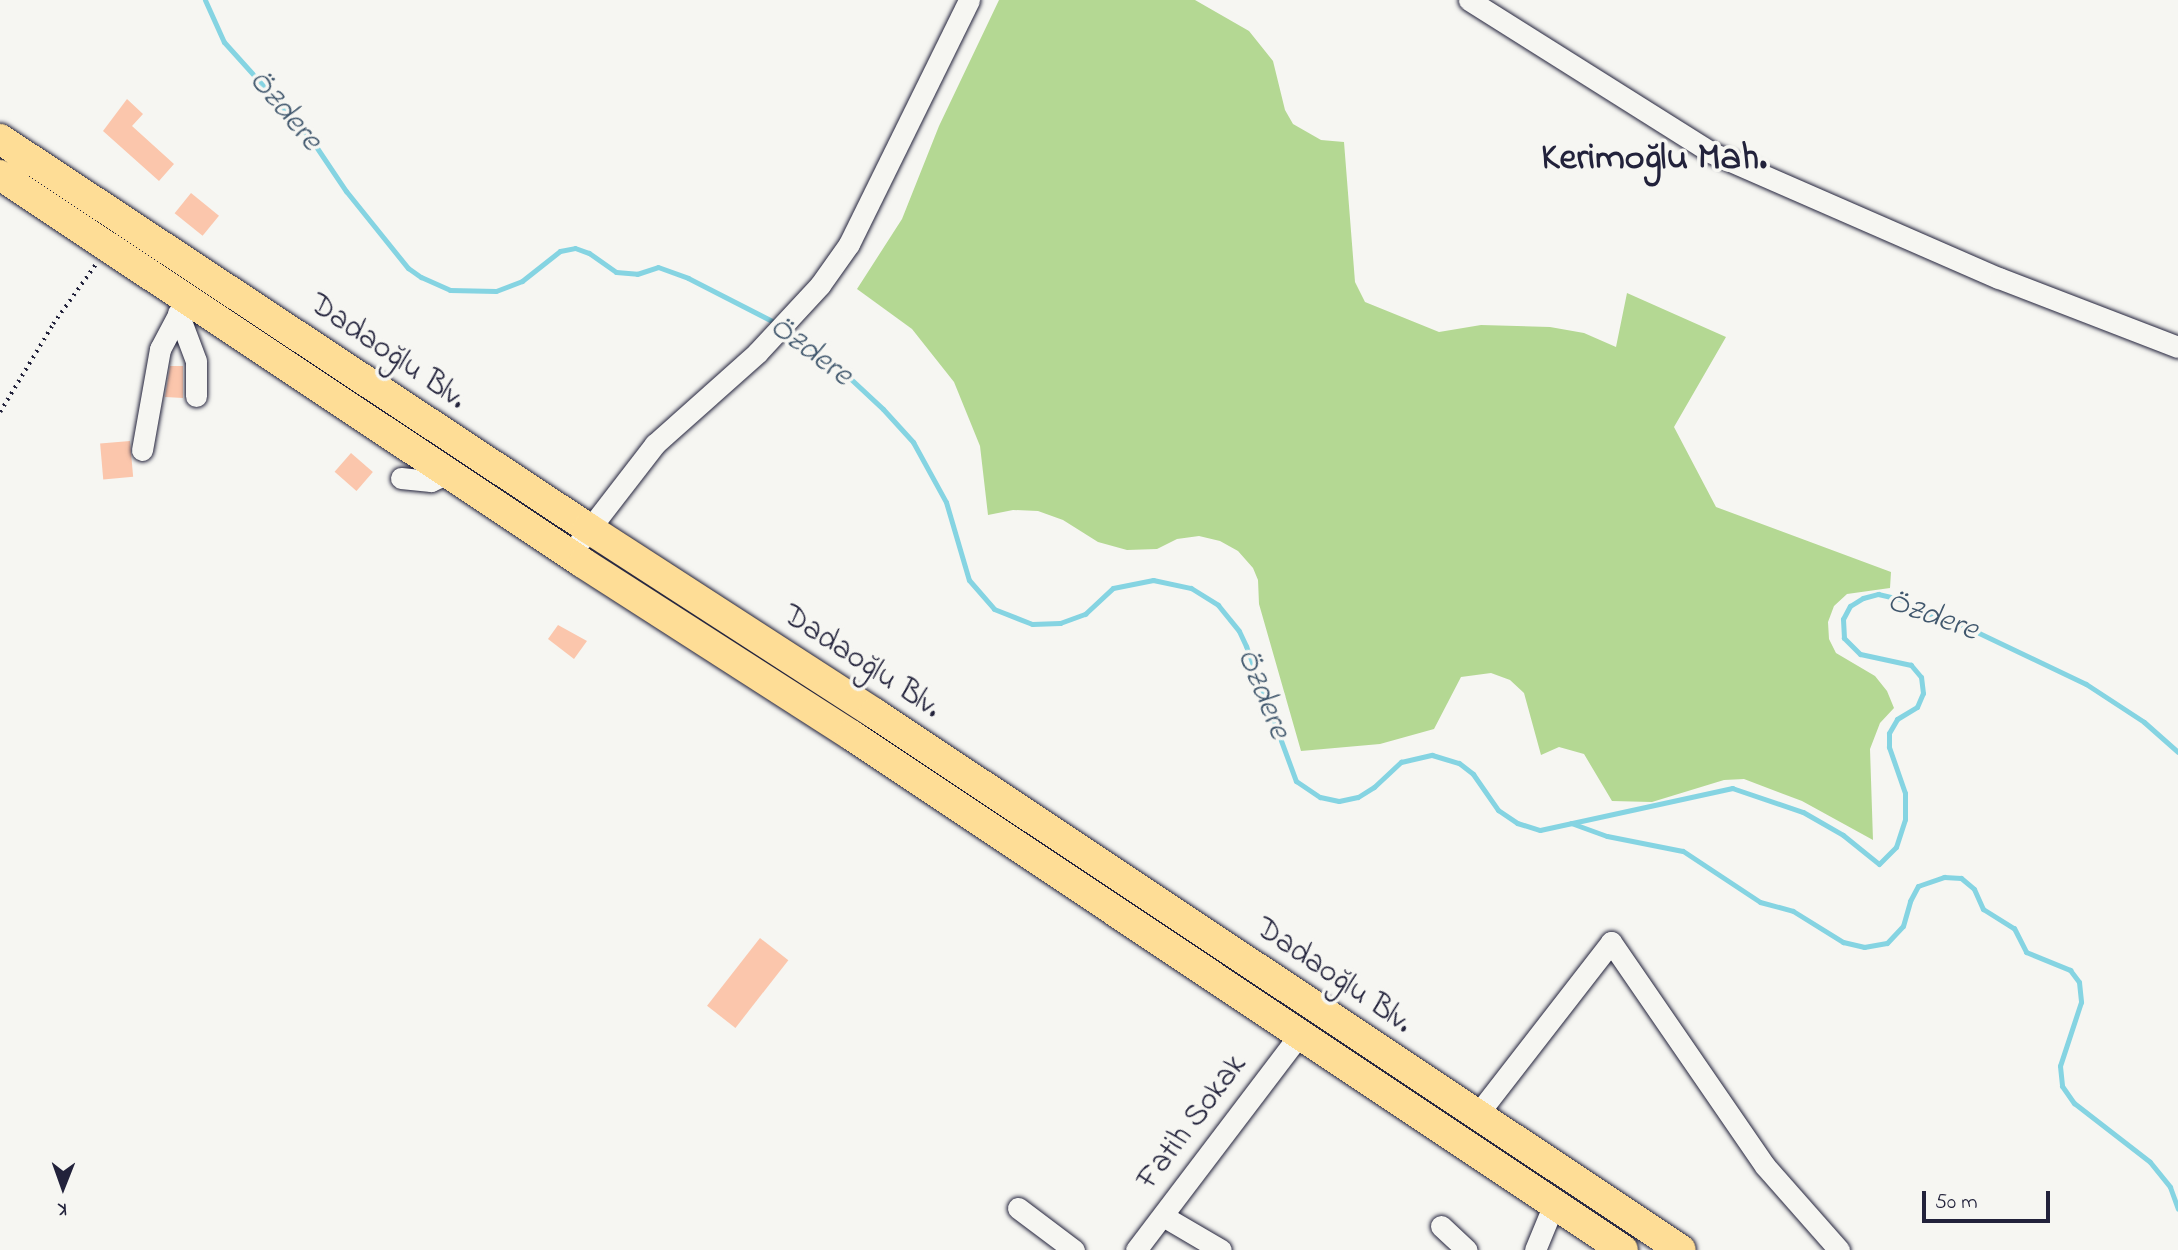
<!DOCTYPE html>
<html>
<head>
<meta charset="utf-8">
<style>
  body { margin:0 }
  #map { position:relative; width:2178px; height:1250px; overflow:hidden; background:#f6f6f2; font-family:"Indie Flower",sans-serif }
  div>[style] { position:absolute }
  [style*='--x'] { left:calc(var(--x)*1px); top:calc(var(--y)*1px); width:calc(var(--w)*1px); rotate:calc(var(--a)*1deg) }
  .green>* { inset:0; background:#b4d893 }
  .stream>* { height:5px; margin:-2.5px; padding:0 2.5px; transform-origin:2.5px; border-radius:2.5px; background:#85d4e2 }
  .building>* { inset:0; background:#fbc6ac; transform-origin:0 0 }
  .path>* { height:3.5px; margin-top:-1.75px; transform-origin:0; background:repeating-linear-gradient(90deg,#22223b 0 2px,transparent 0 7px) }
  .roads { filter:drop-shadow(0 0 2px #22223b) drop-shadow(0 0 2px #22223b) }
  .minor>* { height:21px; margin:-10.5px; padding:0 10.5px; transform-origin:10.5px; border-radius:10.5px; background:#f6f6f2 }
  .highway>* { height:30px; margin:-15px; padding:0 15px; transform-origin:15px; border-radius:15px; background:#fedd96 }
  span { translate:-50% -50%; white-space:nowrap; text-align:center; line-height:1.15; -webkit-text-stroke:7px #f6f6f2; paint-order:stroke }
  .street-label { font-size:32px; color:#22223b }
  .water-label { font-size:33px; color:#40576d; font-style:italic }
  .district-label { font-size:38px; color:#22223b; font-weight:700 }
  .north { position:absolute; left:28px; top:1152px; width:70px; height:70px; -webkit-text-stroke:5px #f6f6f2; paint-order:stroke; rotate:181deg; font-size:19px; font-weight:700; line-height:28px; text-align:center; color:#22223b }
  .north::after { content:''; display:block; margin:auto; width:24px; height:32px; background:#22223b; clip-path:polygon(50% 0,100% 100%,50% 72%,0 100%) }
  .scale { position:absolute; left:1922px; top:1191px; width:128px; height:32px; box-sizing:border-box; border:4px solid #22223b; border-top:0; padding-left:9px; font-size:21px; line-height:24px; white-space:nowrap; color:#22223b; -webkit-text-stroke:5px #f6f6f2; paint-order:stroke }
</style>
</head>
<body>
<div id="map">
  <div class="green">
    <div style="clip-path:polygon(999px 0,1195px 0,1249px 31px,1273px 61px,1285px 110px,1293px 124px,1321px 140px,1344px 142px,1355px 282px,1365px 302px,1439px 332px,1481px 325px,1550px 327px,1584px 333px,1616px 347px,1627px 293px,1726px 337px,1674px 427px,1716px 507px,1891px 572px,1890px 588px,1847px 594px,1834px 606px,1828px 622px,1829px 639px,1836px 653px,1875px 676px,1887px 691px,1894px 708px,1880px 723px,1870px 749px,1873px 840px,1802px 801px,1744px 779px,1724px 780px,1652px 802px,1612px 801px,1584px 754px,1559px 747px,1541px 755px,1524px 693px,1510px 680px,1491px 673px,1461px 677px,1434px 729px,1380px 744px,1301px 751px,1259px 604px,1258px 580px,1253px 568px,1238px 551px,1220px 541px,1199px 536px,1177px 539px,1157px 549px,1127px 550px,1098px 542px,1063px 520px,1038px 511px,1013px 510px,988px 515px,980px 446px,954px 382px,912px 329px,857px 289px,902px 219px,939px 126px)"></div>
  </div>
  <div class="stream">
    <div style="--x:205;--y:0;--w:46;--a:65.7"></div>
    <div style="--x:224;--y:42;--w:130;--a:48.1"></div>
    <div style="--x:311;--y:139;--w:63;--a:56.1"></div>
    <div style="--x:346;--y:191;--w:99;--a:51.2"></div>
    <div style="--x:408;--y:268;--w:16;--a:35"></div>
    <div style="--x:421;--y:277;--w:32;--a:24"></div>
    <div style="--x:450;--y:290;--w:46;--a:1.2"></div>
    <div style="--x:496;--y:291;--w:28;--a:-21"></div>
    <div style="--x:522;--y:281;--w:48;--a:-38.3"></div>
    <div style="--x:560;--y:251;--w:15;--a:-11"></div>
    <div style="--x:575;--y:248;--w:15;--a:20"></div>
    <div style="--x:589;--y:253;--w:33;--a:35"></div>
    <div style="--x:616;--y:272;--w:21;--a:5"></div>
    <div style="--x:637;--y:274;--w:22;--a:-18"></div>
    <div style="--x:658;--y:267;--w:32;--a:20"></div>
    <div style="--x:688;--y:278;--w:101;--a:27.1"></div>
    <div style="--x:786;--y:329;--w:66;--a:36.3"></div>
    <div style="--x:839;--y:368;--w:60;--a:43"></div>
    <div style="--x:883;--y:409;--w:45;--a:47.7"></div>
    <div style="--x:913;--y:442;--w:68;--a:61.2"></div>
    <div style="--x:946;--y:502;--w:81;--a:73.6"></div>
    <div style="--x:969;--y:580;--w:38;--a:49"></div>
    <div style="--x:994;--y:609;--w:41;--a:21.5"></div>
    <div style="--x:1032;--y:624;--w:28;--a:-2"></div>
    <div style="--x:1060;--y:623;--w:27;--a:-20"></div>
    <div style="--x:1085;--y:614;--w:38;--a:-43"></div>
    <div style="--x:1113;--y:588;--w:41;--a:-11.3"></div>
    <div style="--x:1153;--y:580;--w:39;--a:12"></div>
    <div style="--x:1191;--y:588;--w:32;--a:32"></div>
    <div style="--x:1218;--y:605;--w:33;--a:51"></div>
    <div style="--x:1239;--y:631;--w:17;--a:65"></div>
    <div style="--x:1246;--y:646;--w:144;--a:69.7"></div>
    <div style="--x:1296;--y:781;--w:29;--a:34"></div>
    <div style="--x:1320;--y:797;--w:19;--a:12"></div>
    <div style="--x:1339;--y:801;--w:19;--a:-12"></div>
    <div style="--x:1358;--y:797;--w:19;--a:-32"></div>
    <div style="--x:1374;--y:787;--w:37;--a:-43"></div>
    <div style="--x:1401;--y:762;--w:32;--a:-13"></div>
    <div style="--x:1432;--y:755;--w:28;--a:17"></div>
    <div style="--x:1459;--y:763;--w:18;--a:38"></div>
    <div style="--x:1473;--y:774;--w:44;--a:55.2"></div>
    <div style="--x:1498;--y:810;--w:23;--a:34"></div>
    <div style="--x:1517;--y:823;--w:24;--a:17"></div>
    <div style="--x:1540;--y:830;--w:197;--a:-12.3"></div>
    <div style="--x:1732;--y:788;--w:75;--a:18.7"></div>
    <div style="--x:1803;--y:812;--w:46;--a:29.9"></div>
    <div style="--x:1843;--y:835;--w:46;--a:38.9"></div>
    <div style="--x:1879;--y:864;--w:24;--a:-45"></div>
    <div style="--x:1896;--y:847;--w:29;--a:-72"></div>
    <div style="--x:1905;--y:819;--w:26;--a:-90"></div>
    <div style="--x:1905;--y:793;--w:49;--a:-109.2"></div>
    <div style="--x:1889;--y:747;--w:14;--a:-90"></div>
    <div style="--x:1889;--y:733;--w:16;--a:-60"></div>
    <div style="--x:1897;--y:719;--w:23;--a:-31"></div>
    <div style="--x:1917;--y:707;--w:15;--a:-67"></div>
    <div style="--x:1923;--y:693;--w:16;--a:-97"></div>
    <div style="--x:1921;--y:677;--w:16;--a:-130"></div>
    <div style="--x:1911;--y:665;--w:52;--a:-167.8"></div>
    <div style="--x:1860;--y:654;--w:23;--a:-135"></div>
    <div style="--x:1844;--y:638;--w:19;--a:-93"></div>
    <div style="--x:1843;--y:619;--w:15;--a:-62"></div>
    <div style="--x:1850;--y:606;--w:15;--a:-32"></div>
    <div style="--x:1863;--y:598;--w:16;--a:-15"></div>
    <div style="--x:1878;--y:594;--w:27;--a:13"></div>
    <div style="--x:1904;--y:600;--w:21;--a:45"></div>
    <div style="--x:1919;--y:615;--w:18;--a:-6"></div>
    <div style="--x:1937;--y:613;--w:165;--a:25.5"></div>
    <div style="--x:2086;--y:684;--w:69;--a:33.2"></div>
    <div style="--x:2144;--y:722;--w:45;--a:41.4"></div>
    <div style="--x:1571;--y:823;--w:38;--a:20"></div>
    <div style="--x:1607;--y:836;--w:77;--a:11.2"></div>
    <div style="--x:1683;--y:851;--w:92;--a:33.5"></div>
    <div style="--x:1760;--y:902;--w:34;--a:15"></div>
    <div style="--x:1793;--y:911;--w:59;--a:31.8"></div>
    <div style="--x:1843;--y:942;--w:22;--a:13"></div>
    <div style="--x:1864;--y:947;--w:23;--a:-10"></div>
    <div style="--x:1887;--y:943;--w:23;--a:-47"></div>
    <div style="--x:1903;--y:926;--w:26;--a:-74"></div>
    <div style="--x:1910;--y:901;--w:17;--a:-62"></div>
    <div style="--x:1918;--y:886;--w:28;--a:-19"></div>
    <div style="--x:1944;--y:877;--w:17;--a:3"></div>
    <div style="--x:1961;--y:878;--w:17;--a:40"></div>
    <div style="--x:1974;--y:889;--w:22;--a:66"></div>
    <div style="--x:1983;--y:909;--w:36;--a:32"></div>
    <div style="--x:2014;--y:928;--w:27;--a:63"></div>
    <div style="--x:2026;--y:952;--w:48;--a:22.2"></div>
    <div style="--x:2070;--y:970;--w:15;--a:53"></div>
    <div style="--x:2079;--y:982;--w:20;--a:84"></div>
    <div style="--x:2081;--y:1002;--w:67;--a:108.2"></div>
    <div style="--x:2060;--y:1066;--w:20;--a:84"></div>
    <div style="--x:2062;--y:1086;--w:21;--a:55"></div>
    <div style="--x:2074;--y:1103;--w:96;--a:37.8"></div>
    <div style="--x:2150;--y:1162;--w:32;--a:51"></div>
    <div style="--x:2170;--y:1187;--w:23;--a:70"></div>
  </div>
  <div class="building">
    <div style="clip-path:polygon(127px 99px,143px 114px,132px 126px,174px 164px,159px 181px,103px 131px)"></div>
    <div style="left:191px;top:193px;width:36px;height:26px;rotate:39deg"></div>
    <div style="clip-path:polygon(170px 366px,183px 366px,183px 398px,165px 397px)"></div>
    <div style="left:130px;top:441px;width:36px;height:30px;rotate:85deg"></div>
    <div style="left:351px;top:453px;width:29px;height:25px;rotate:41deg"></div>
    <div style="clip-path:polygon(558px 625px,587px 641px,574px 659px,548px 639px)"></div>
    <div style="left:760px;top:938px;width:36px;height:86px;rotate:38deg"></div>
  </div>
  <div class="path">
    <div style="--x:0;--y:412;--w:103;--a:-58.9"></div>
    <div style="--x:53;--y:324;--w:74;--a:-54.4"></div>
  </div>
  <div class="roads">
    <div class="minor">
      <div style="--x:1469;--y:0;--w:285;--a:32.2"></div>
      <div style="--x:1710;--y:152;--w:315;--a:23.6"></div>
      <div style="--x:1999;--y:278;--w:192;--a:21.1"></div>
      <div style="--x:178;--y:313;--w:51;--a:69.4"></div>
      <div style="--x:196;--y:361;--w:35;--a:90"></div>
      <div style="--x:142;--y:450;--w:103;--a:-79.9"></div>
      <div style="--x:160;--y:349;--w:58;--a:-62.1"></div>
      <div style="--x:401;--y:478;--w:30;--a:6"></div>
      <div style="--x:431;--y:481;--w:19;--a:-25"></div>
      <div style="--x:570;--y:554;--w:139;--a:-52.3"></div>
      <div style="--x:655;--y:444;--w:137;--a:-41.7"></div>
      <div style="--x:757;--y:353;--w:93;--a:-47.2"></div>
      <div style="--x:820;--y:285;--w:50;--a:-54.7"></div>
      <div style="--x:849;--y:244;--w:272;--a:-63.8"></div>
      <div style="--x:1477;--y:1115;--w:219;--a:-52.2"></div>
      <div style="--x:1611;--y:942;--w:272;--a:55.5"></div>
      <div style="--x:1765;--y:1166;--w:112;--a:48.6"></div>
      <div style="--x:1018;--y:1208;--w:70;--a:36.9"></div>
      <div style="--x:1163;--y:1216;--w:67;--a:30.4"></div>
      <div style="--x:1441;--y:1226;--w:35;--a:43"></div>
      <div style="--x:1136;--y:1250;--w:271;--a:-52.8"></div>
      <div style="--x:1535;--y:1250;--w:50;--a:-67.6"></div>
    </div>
    <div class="highway">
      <div style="--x:0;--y:139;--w:705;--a:33.49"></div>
      <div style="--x:588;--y:528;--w:341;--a:32.9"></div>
      <div style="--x:874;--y:713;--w:969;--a:33.64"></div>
      <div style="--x:0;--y:175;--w:700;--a:33.64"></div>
      <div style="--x:583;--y:563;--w:318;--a:32.7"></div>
      <div style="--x:851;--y:735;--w:928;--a:33.71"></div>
    </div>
  </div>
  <div class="street-label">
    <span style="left:387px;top:353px;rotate:34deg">Dadaoğlu Blv.</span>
    <span style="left:861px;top:663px;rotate:33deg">Dadaoğlu Blv.</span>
    <span style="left:1333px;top:977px;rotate:34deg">Dadaoğlu Blv.</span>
    <span style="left:1193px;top:1123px;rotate:-53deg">Fatih Sokak</span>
  </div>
  <div class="water-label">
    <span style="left:284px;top:111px;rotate:50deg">Özdere</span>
    <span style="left:810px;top:352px;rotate:37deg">Özdere</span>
    <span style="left:1932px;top:617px;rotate:20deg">Özdere</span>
    <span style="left:1262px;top:694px;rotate:68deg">Özdere</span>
  </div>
  <div class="district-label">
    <span style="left:1654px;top:160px">Kerimoğlu Mah.</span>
  </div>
  <div class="north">K</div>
  <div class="scale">50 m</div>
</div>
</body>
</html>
